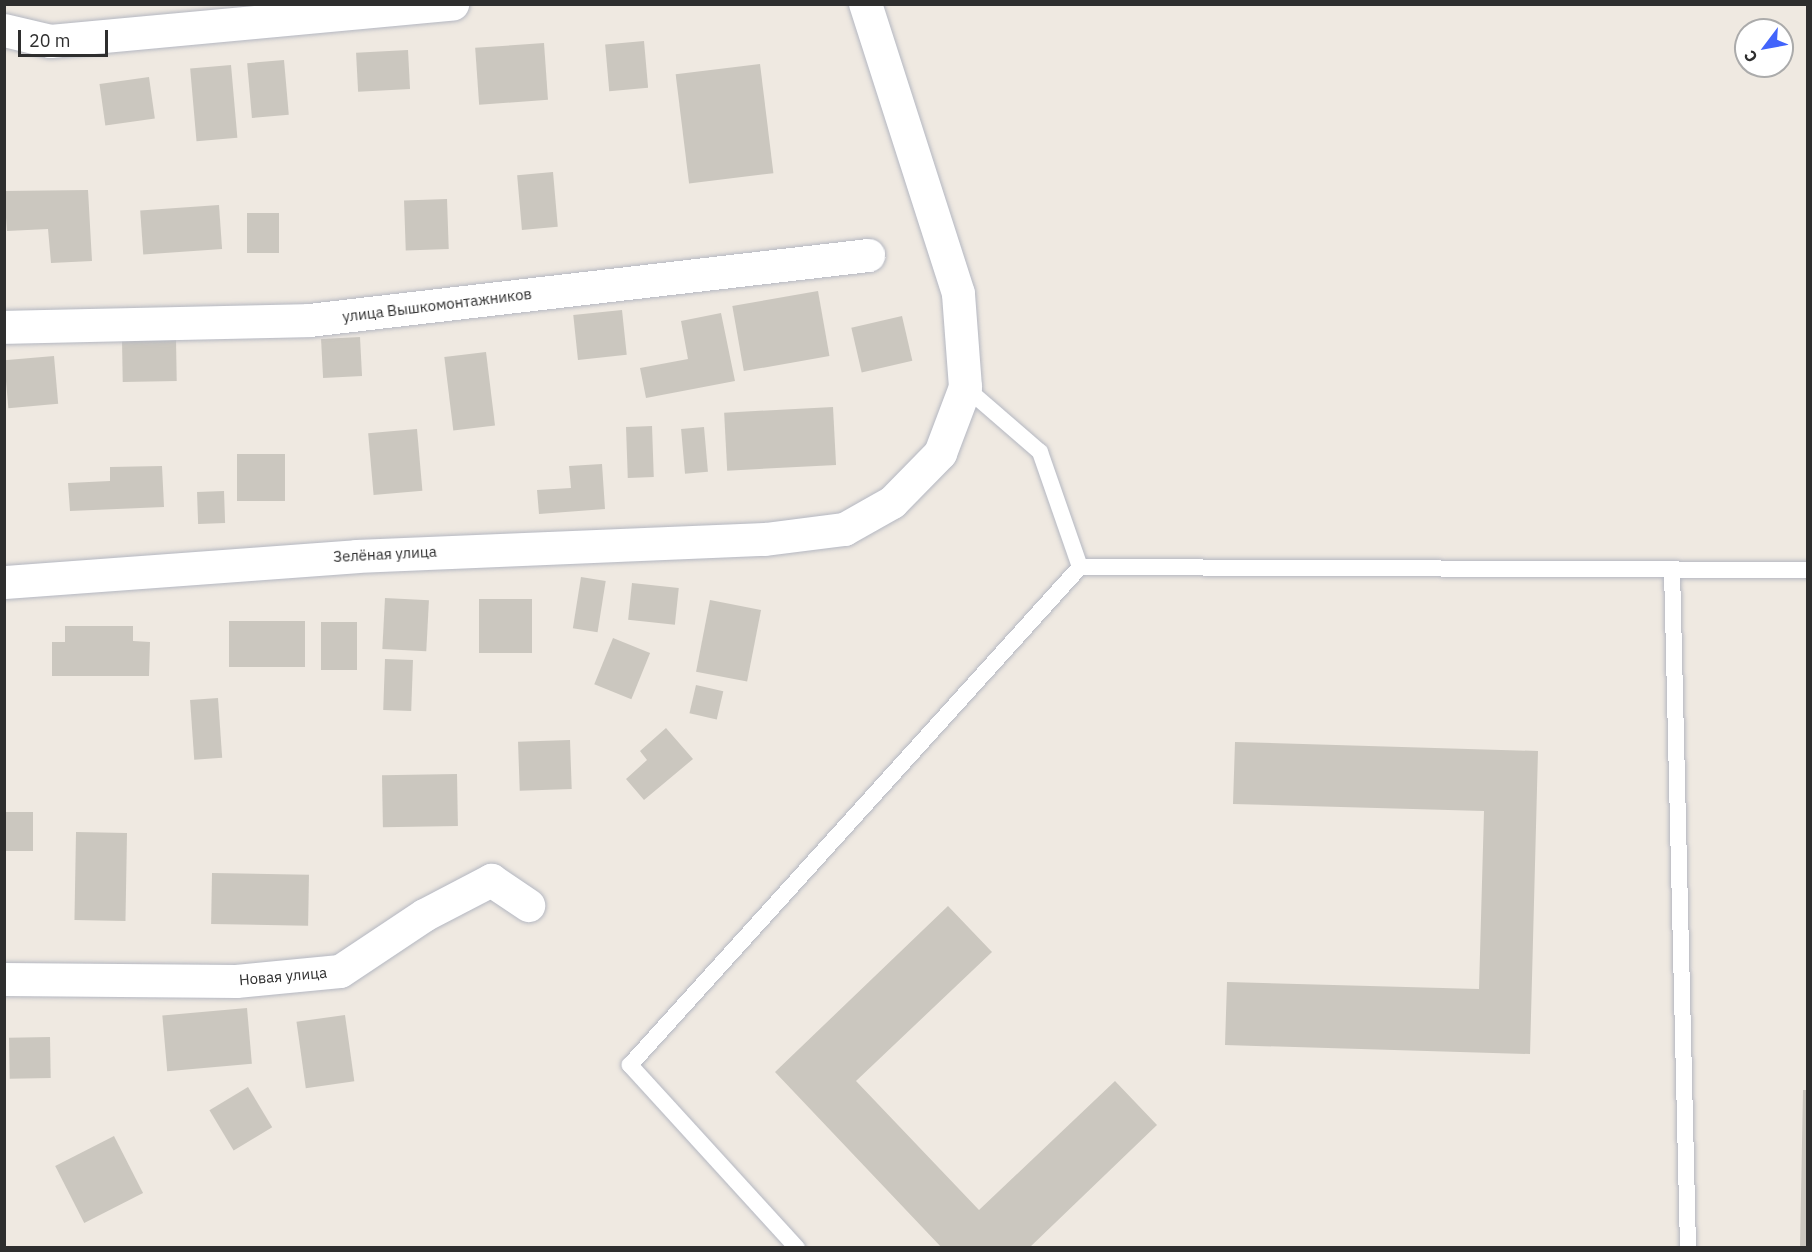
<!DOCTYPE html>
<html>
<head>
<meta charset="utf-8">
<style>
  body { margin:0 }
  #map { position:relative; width:1812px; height:1252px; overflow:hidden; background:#efe9e1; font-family:"IBM Plex Sans",sans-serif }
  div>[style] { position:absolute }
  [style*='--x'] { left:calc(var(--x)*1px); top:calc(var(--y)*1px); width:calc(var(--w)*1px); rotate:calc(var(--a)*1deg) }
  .building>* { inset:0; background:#cbc7bf; transform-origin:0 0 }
  .roads { filter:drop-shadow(0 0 2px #b4b7c1) drop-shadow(0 0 2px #b4b7c1) }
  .lane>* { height:16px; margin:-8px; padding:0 8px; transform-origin:8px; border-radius:8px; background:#fff }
  .street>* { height:33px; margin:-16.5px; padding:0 16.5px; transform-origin:16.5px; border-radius:16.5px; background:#fff }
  span { translate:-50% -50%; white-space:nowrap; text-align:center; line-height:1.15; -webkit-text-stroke:4.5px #fff; paint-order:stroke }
  .street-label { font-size:15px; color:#2e2e2e }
  .frame { position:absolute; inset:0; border:6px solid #2e2e2e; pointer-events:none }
  .north { position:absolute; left:1734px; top:18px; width:60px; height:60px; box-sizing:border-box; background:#fff; border:2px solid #ababab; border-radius:50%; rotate:238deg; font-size:16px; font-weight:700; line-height:24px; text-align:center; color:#2e2e2e }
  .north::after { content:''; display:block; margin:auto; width:21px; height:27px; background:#4264fb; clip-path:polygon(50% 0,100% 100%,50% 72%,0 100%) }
  .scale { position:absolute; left:18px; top:30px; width:90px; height:27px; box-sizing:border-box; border:3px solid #2e2e2e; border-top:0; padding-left:8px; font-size:18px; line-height:21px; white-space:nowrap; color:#2e2e2e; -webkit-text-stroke:4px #fff; paint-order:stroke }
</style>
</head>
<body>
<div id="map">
  <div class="building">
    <div style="left:644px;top:41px;width:47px;height:39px;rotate:85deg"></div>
    <div style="left:544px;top:43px;width:57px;height:69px;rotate:86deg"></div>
    <div style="left:408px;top:50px;width:39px;height:52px;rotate:87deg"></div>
    <div style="left:284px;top:60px;width:55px;height:37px;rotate:85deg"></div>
    <div style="left:760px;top:64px;width:110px;height:85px;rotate:83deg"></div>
    <div style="left:231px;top:65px;width:73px;height:41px;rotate:85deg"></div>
    <div style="left:149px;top:77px;width:42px;height:50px;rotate:82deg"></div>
    <div style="left:553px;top:172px;width:55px;height:36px;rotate:85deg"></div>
    <div style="clip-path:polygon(88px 190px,92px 261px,51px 263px,48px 229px,7px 231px,4px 191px)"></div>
    <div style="left:447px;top:199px;width:50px;height:43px;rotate:88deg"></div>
    <div style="left:219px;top:205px;width:44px;height:79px;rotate:86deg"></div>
    <div style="left:247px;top:213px;width:32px;height:40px"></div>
    <div style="left:818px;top:291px;width:66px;height:87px;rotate:80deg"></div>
    <div style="left:622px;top:310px;width:45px;height:49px;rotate:84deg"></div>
    <div style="clip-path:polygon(721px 313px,735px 381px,646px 398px,640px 368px,688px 359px,681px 321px)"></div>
    <div style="left:902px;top:316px;width:46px;height:52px;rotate:77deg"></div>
    <div style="left:360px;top:337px;width:39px;height:39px;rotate:87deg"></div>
    <div style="left:176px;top:339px;width:42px;height:54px;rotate:89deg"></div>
    <div style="left:486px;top:352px;width:74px;height:42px;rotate:83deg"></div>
    <div style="left:54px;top:356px;width:48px;height:50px;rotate:85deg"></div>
    <div style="left:833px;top:407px;width:58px;height:109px;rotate:87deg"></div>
    <div style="left:652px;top:426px;width:51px;height:26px;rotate:88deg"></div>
    <div style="left:704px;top:427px;width:45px;height:23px;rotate:85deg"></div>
    <div style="left:417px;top:429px;width:62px;height:49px;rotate:85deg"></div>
    <div style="left:237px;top:454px;width:48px;height:47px"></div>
    <div style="clip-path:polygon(602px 464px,605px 509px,539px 514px,537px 490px,571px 488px,569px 466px)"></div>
    <div style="clip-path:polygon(162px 466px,164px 507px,70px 511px,68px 483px,110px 481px,110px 467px)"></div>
    <div style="left:224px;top:491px;width:32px;height:27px;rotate:88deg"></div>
    <div style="left:581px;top:577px;width:25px;height:52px;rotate:9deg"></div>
    <div style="left:632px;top:583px;width:47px;height:37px;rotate:6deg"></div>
    <div style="left:385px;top:598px;width:44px;height:51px;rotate:3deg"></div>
    <div style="left:479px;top:599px;width:53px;height:54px"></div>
    <div style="left:710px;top:600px;width:52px;height:73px;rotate:11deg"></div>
    <div style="left:305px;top:621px;width:46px;height:76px;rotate:90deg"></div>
    <div style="left:357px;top:622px;width:48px;height:36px;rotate:90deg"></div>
    <div style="clip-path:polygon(65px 626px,133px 626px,133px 641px,150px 642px,149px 676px,52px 676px,52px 642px,65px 642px)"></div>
    <div style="left:613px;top:638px;width:40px;height:50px;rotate:22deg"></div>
    <div style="left:385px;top:659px;width:28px;height:51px;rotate:2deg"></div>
    <div style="left:696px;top:685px;width:28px;height:29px;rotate:13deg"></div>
    <div style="left:218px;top:698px;width:60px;height:28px;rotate:86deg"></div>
    <div style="clip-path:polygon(666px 728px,693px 759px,644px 800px,626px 779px,647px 760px,640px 751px)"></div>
    <div style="left:570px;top:740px;width:49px;height:52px;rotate:88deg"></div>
    <div style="clip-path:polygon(1235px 742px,1538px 751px,1530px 1054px,1225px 1045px,1227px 982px,1479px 989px,1484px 811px,1233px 804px)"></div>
    <div style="left:457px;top:774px;width:52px;height:75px;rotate:89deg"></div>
    <div style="left:4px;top:812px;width:29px;height:39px"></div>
    <div style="left:127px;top:833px;width:88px;height:51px;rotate:91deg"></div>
    <div style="left:212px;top:873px;width:97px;height:51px;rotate:1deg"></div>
    <div style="clip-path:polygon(948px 906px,992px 952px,856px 1081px,979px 1210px,1115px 1081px,1157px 1125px,1029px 1248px,942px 1248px,775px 1072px)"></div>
    <div style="left:247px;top:1008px;width:56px;height:85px;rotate:85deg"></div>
    <div style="left:345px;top:1015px;width:67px;height:49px;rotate:82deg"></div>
    <div style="left:50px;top:1037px;width:41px;height:41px;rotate:89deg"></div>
    <div style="left:248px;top:1087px;width:47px;height:45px;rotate:59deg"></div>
    <div style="clip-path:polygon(1803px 1090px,1808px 1090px,1808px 1248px,1800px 1248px)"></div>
    <div style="left:114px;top:1136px;width:64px;height:66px;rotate:63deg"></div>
  </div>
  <div class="roads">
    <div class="lane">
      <div style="--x:965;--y:387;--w:99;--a:40.9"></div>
      <div style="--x:1040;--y:452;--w:122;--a:70.8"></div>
      <div style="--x:1672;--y:569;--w:679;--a:88.65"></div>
      <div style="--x:797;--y:1248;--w:248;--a:-132.4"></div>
      <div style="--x:630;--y:1065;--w:671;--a:-47.9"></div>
      <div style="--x:1080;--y:567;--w:728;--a:0.24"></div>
    </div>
    <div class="street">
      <div style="--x:4;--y:30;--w:47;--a:13.4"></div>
      <div style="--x:50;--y:41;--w:404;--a:-5.3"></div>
      <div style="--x:4;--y:327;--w:305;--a:-1.3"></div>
      <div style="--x:309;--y:320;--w:563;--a:-6.63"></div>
      <div style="--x:4;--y:582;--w:353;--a:-4.2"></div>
      <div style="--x:356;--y:556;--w:409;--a:-2.4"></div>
      <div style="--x:765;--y:539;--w:80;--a:-7.2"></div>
      <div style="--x:844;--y:529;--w:55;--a:-29.4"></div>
      <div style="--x:892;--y:502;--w:69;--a:-45.6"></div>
      <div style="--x:940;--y:453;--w:71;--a:-69.3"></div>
      <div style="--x:965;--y:387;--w:94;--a:-94.3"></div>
      <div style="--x:958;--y:293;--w:304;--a:-107.8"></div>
      <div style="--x:4;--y:979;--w:232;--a:0.5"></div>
      <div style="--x:236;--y:981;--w:104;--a:-5.5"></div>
      <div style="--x:340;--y:971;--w:101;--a:-33.7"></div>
      <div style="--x:424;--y:915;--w:76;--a:-27.6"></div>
      <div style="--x:491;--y:880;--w:45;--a:34"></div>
    </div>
  </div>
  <div class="street-label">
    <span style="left:437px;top:305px;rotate:-7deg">улица Вышкомонтажников</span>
    <span style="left:385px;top:554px;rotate:-3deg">Зелёная улица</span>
    <span style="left:283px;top:976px;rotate:-5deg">Новая улица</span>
  </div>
  <div class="frame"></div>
  <div class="north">С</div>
  <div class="scale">20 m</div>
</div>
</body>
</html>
